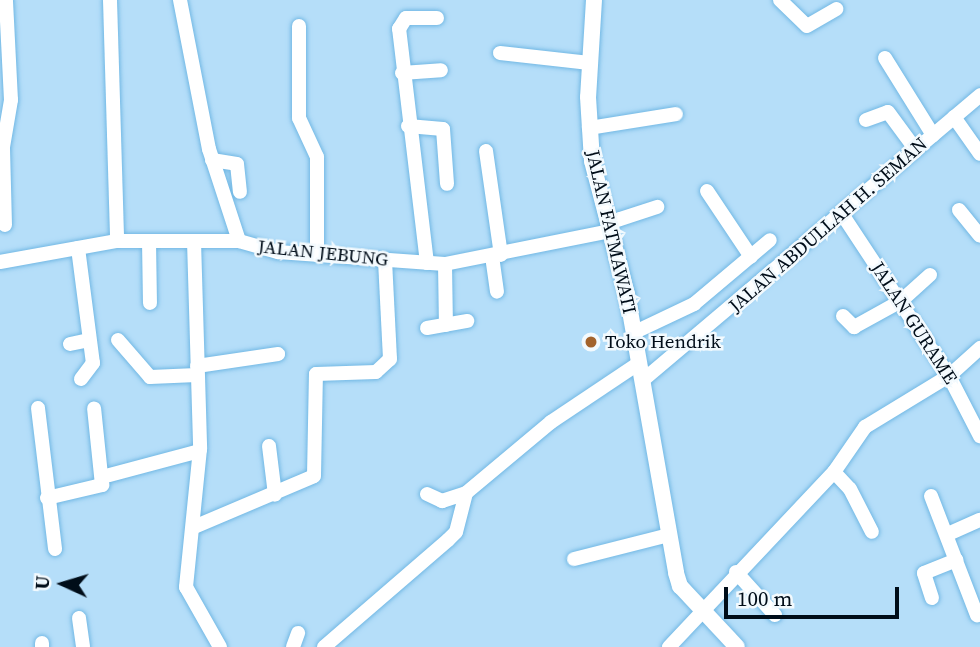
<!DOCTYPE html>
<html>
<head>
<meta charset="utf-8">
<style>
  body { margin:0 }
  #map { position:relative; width:980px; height:647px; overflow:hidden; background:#b5def9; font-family:"Source Serif 4",serif }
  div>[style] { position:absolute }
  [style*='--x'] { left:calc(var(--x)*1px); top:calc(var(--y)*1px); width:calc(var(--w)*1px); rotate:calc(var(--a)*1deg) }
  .roads { filter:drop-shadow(0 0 2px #72b8e4) drop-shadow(0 0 2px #72b8e4) }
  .minor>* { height:14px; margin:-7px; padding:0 7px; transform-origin:7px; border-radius:7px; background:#fff }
  .tertiary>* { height:16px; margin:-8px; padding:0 8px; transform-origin:8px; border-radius:8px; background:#fff }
  .dots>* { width:19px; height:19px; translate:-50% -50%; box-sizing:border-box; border:4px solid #f3fafe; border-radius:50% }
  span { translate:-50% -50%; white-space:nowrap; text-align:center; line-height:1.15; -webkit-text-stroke:5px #f3fafe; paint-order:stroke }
  .street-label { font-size:19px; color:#000d19 }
  .poi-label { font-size:19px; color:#000d19 }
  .left { translate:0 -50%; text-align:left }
  .north { position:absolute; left:28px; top:549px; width:70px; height:70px; -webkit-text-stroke:5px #f3fafe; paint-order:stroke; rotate:274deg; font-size:19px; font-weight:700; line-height:28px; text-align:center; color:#000d19 }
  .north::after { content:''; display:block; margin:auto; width:24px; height:32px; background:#000d19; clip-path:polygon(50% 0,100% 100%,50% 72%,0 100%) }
  .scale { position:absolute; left:724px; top:587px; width:175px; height:32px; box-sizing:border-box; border:4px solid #000d19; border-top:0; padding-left:9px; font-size:21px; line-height:24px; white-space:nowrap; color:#000d19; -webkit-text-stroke:5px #f3fafe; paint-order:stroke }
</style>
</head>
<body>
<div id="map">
  <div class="roads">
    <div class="minor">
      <div style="--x:110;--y:0;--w:241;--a:88.3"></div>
      <div style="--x:180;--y:0;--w:152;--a:79"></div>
      <div style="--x:209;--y:149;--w:97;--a:71.9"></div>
      <div style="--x:239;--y:241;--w:41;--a:15.8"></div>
      <div style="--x:278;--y:252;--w:167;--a:4.1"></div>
      <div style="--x:445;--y:264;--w:168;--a:-11.3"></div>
      <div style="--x:780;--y:0;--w:37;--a:44"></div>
      <div style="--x:807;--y:26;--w:34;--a:-30"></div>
      <div style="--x:299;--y:26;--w:92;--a:90"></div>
      <div style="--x:299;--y:118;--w:43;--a:65.2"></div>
      <div style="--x:317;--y:157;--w:98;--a:90"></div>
      <div style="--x:500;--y:53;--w:90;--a:6.4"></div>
      <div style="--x:885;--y:58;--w:91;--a:58.1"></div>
      <div style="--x:402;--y:73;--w:39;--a:-4"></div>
      <div style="--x:954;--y:117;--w:45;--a:54.9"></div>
      <div style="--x:866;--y:120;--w:23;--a:-20"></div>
      <div style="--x:888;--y:112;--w:47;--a:53.6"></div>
      <div style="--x:408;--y:126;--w:35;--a:5"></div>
      <div style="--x:443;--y:129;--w:55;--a:85.8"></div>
      <div style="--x:589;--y:128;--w:88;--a:-9.1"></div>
      <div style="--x:486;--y:151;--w:105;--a:81.8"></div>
      <div style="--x:212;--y:160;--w:25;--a:9"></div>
      <div style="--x:237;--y:164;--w:28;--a:84"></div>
      <div style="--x:707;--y:191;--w:79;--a:56.3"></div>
      <div style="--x:959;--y:210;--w:33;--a:51"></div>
      <div style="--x:842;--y:214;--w:194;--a:56.6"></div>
      <div style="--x:949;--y:376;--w:68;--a:62.7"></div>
      <div style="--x:608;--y:223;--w:52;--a:-18.1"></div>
      <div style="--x:5;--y:225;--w:78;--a:-91.5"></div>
      <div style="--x:3;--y:147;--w:48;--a:-80.3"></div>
      <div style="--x:11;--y:100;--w:100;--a:-92.9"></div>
      <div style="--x:149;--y:241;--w:62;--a:89.1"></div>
      <div style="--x:194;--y:241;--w:208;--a:88.3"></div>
      <div style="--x:200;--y:449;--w:139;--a:95.8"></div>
      <div style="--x:186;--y:587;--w:69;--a:60.5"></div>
      <div style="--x:78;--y:248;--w:116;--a:82.6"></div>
      <div style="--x:93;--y:363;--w:20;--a:127"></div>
      <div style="--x:492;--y:256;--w:36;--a:82"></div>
      <div style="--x:0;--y:262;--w:119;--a:-10.2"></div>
      <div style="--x:117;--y:241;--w:122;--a:0"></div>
      <div style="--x:427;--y:263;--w:236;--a:-96.8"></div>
      <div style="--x:399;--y:29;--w:13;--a:-58"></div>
      <div style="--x:406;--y:18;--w:31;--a:0"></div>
      <div style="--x:445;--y:264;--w:61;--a:89.1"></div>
      <div style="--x:843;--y:316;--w:16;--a:45"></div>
      <div style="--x:854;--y:327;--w:54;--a:-29"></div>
      <div style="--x:901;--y:301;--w:39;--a:-42"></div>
      <div style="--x:427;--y:328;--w:41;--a:-9.9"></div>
      <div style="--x:633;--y:333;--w:68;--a:-25.4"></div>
      <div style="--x:694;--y:304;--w:99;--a:-40.1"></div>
      <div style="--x:118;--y:340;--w:49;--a:49.1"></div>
      <div style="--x:150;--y:377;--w:47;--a:-2.4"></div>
      <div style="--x:70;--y:344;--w:19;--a:-12"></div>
      <div style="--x:197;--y:366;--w:82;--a:-8.4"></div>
      <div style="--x:642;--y:381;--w:443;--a:-40.2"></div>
      <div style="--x:38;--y:408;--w:142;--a:83.1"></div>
      <div style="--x:269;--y:446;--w:49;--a:83"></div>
      <div style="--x:834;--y:472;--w:23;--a:47"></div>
      <div style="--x:850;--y:489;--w:48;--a:62.9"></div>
      <div style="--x:102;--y:477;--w:101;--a:-14.9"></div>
      <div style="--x:427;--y:494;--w:17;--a:25"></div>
      <div style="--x:442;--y:501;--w:25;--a:-18"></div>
      <div style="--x:466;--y:493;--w:111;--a:-39.9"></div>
      <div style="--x:551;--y:422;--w:106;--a:-33.8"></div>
      <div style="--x:931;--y:496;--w:128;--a:68.9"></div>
      <div style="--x:47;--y:498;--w:57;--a:-13.3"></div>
      <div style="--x:102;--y:485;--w:77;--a:-95.9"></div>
      <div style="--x:194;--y:527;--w:130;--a:-23"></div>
      <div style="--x:314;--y:476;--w:102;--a:-88.9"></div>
      <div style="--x:316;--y:374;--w:60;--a:-1.9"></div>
      <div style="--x:376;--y:372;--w:19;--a:-43"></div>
      <div style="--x:390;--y:359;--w:100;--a:-92.9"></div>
      <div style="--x:948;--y:534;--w:35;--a:-24"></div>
      <div style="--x:574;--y:559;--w:98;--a:-14.2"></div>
      <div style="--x:736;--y:572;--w:58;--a:47.8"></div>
      <div style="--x:932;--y:598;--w:26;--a:-108"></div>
      <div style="--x:924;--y:573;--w:35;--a:-22"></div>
      <div style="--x:79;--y:618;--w:29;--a:82"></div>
      <div style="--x:42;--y:643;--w:4;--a:90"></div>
      <div style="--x:293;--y:647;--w:15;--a:-70"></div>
      <div style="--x:324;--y:647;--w:164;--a:-40.8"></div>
      <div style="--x:448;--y:540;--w:11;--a:-45"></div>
      <div style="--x:456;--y:532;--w:40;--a:-75.6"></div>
      <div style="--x:669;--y:647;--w:241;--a:-46.7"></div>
      <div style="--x:834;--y:472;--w:55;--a:-55.4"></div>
      <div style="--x:865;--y:427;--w:98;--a:-31.3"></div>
      <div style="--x:949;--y:376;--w:42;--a:-42.1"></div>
    </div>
    <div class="tertiary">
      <div style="--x:594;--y:0;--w:97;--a:93.5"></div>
      <div style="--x:588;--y:97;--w:64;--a:86.4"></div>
      <div style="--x:592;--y:161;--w:138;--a:75.3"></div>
      <div style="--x:627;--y:294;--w:283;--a:80"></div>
      <div style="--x:676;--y:573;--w:14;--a:73"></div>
      <div style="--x:680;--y:586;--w:83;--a:46.9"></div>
    </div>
  </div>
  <div class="dots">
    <div style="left:591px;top:342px;background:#a3632c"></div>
  </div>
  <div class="street-label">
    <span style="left:828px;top:225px;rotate:-41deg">JALAN ABDULLAH H. SEMAN</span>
    <span style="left:611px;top:232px;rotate:77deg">JALAN FATMAWATI</span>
    <span style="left:323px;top:253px;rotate:6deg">JALAN JEBUNG</span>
    <span style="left:914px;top:323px;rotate:57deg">JALAN GURAME</span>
  </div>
  <div class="poi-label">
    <span class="left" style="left:605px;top:342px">Toko Hendrik</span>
  </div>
  <div class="north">U</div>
  <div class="scale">100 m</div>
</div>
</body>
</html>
